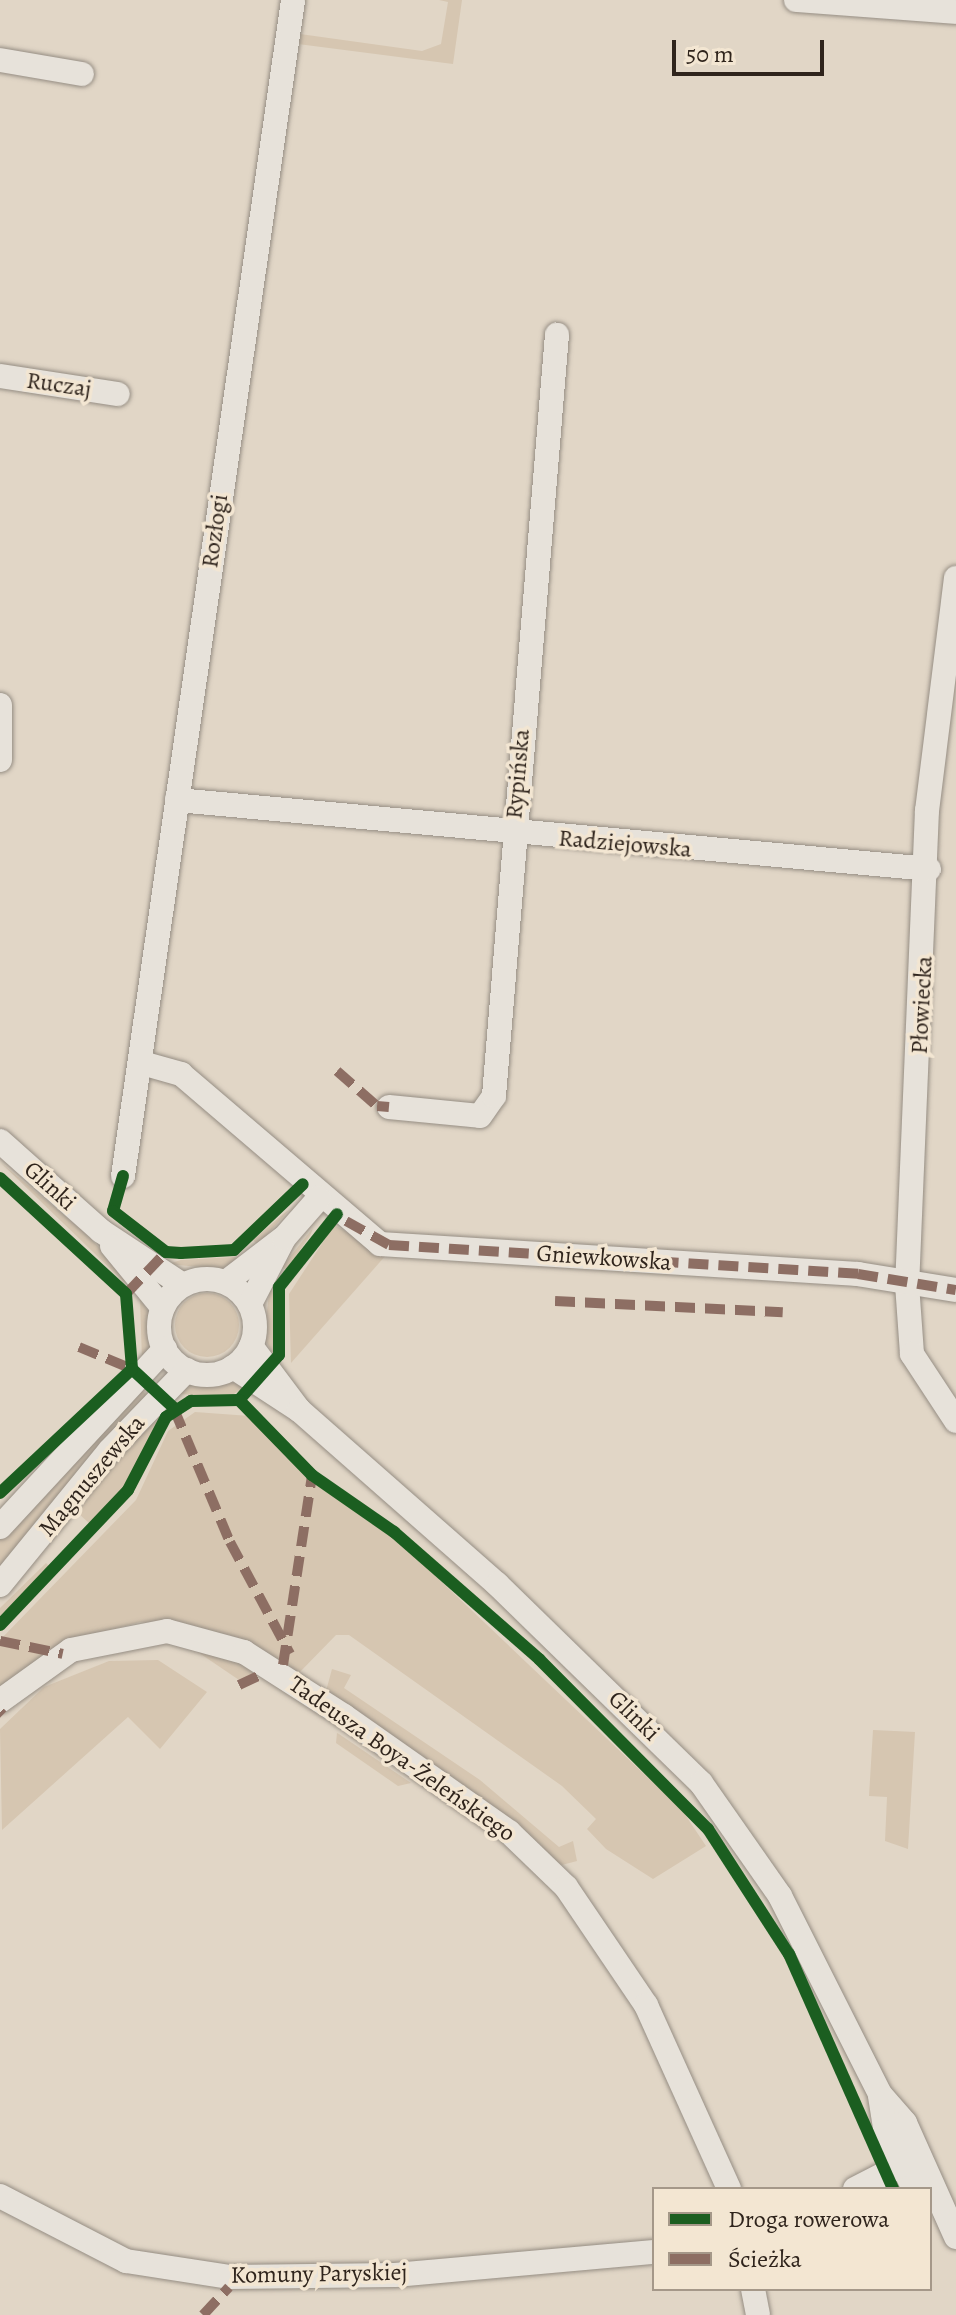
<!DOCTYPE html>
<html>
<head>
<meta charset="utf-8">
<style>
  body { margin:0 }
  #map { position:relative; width:956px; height:2315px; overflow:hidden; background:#e1d6c6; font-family:Alegreya,serif }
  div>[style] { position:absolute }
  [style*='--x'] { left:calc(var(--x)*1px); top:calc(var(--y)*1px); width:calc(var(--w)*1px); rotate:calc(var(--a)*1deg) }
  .green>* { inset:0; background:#d6c6b1 }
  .round { border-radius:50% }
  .roads { filter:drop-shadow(0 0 2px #958d83) drop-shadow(0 0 2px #958d83) }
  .minor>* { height:24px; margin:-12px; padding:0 12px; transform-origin:12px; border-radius:12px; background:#e7e2da }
  .minor>.ring { margin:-12px; padding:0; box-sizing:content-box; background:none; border:24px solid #e7e2da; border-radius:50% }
  .quiet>* { height:10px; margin-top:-5px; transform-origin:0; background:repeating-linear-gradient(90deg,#8d6e63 0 20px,transparent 0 30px) }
  .cycleway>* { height:12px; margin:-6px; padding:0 6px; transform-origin:6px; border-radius:6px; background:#1b5e20 }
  span { translate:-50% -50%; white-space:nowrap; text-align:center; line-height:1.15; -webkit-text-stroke:7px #f3e6d2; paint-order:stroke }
  .street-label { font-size:24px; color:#2f241c }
  .legend { position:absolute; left:652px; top:2187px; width:280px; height:104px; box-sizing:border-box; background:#f3e6d2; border:2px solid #a59889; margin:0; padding:10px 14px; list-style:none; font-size:24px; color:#2f241c }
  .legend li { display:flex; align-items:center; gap:16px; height:40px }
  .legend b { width:40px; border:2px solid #a59889 }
  .scale { position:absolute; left:672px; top:40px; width:152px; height:36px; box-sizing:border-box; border:4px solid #2f241c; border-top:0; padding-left:10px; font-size:24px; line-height:28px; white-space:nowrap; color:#2f241c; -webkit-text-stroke:6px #f3e6d2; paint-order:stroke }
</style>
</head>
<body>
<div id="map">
  <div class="green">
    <div style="clip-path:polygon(439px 0,462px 0,453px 64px,298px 44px,300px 34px,422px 51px,441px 44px,448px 2px)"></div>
    <div style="clip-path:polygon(0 1162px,83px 1231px,128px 1277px,124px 1282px)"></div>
    <div style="clip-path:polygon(289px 1210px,258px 1245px,253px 1240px,283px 1214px)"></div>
    <div style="clip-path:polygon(334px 1225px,387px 1254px,291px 1363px,289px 1294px)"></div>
    <div style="clip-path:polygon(313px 1228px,310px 1236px,286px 1270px,282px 1267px)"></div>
    <div style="clip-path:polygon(181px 1260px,234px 1257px,241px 1260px,220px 1269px,168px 1264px)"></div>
    <div style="clip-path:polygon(270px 1285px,273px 1293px,274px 1357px,264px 1337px)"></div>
    <div class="round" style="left:175px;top:1293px;width:64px;height:64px"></div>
    <div style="clip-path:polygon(140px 1299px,150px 1314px,150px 1347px,142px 1360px)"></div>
    <div style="clip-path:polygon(231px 1382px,245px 1387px,229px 1397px,178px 1394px,189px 1383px)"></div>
    <div style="clip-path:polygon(142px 1391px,149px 1396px,0 1572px,0 1537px)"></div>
    <div style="clip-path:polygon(160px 1407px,166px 1412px,128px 1485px,89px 1523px,79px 1514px,85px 1499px)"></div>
    <div style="clip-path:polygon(195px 1412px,250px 1416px,322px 1488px,390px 1533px,682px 1810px,706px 1846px,653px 1879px,606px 1849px,587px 1829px,596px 1819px,562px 1786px,349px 1635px,336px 1635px,298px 1674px,230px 1635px,140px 1622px,70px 1641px,0 1687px,0 1640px,136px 1500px,168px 1431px)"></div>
    <div style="clip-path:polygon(46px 1563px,50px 1567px,0 1620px,0 1608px)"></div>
    <div style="clip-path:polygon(183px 1642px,210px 1648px,262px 1673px,242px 1682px)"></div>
    <div style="clip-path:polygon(158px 1660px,207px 1692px,160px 1749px,128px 1717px,2px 1830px,0 1729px,44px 1687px,109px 1661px)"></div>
    <div style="clip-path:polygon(332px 1669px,351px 1675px,344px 1688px,480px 1780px,559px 1847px,573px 1841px,577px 1861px,558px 1866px,326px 1691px)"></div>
    <div style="clip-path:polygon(873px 1730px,915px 1732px,908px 1849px,885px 1841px,887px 1797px,869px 1796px)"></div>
    <div style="clip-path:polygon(337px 1733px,339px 1734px,411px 1783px,398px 1786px,336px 1743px)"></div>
  </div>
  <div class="roads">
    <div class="minor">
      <div style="--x:796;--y:0;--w:160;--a:4.3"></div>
      <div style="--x:0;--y:60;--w:83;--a:9.7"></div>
      <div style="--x:0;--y:376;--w:119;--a:8.7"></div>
      <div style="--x:956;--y:578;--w:234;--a:97.1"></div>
      <div style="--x:927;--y:810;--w:474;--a:92.4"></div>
      <div style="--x:907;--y:1284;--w:70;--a:85.9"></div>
      <div style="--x:912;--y:1354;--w:80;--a:56.7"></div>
      <div style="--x:0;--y:705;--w:55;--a:90"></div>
      <div style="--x:177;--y:800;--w:755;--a:5.24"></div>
      <div style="--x:142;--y:1063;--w:41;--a:15.8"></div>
      <div style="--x:181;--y:1074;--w:262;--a:40.5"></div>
      <div style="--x:380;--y:1244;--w:479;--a:3.6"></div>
      <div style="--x:858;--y:1274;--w:99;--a:9.3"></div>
      <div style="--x:389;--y:1107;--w:91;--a:5.6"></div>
      <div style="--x:480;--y:1116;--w:24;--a:-55"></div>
      <div style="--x:494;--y:1096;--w:764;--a:-85.27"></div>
      <div style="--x:0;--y:1141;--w:135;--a:41.7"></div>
      <div style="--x:101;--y:1231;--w:98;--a:33.4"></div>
      <div style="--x:123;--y:1176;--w:1188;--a:-81.77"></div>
      <div style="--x:112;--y:1246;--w:80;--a:50.6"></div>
      <div class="ring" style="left:159px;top:1279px;width:72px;height:72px"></div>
      <div style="--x:226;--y:1282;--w:71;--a:-37.5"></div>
      <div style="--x:250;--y:1304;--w:74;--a:-62.7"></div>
      <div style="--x:284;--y:1238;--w:53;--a:-48.8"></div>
      <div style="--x:251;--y:1346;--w:80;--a:53.1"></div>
      <div style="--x:233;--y:1367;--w:79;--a:33.1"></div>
      <div style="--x:299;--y:1410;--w:264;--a:41.3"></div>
      <div style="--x:497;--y:1584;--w:285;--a:44.3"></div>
      <div style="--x:701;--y:1783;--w:138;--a:55"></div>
      <div style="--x:780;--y:1896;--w:222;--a:63.2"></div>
      <div style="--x:880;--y:2094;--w:38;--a:49"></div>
      <div style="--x:905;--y:2123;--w:125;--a:65.9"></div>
      <div style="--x:0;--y:1527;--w:243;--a:-47.2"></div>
      <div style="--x:0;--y:1585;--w:174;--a:-50.8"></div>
      <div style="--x:110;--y:1450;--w:111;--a:-46.1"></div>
      <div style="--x:0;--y:1701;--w:87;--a:-35.7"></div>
      <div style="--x:71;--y:1650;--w:98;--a:-11.2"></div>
      <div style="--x:167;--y:1631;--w:80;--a:15.3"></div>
      <div style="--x:244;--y:1652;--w:119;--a:32.6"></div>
      <div style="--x:344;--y:1716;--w:202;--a:35.1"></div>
      <div style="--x:509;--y:1832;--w:79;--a:44"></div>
      <div style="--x:566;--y:1887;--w:143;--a:55.9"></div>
      <div style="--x:646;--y:2005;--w:202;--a:65.7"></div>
      <div style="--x:880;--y:2096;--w:36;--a:81"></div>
      <div style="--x:886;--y:2132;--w:64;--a:63.8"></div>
      <div style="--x:855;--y:2189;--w:68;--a:-27.3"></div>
      <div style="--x:0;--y:2196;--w:142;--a:27.3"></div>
      <div style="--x:126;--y:2261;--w:104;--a:8.8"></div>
      <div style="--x:229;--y:2277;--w:166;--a:-0.7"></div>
      <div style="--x:395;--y:2275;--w:260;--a:-5.1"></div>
      <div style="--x:753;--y:2289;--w:26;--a:79"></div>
    </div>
  </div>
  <div class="quiet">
    <div style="--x:337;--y:1071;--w:53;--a:41.2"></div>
    <div style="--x:377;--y:1106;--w:12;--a:5"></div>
    <div style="--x:346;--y:1221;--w:49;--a:29.2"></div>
    <div style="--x:389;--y:1245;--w:470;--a:3.5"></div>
    <div style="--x:858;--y:1274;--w:99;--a:9.3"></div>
    <div style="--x:126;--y:1294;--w:58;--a:-46.4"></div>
    <div style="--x:555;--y:1301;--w:228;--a:2.8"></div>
    <div style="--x:79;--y:1347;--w:57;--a:22.5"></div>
    <div style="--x:174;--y:1409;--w:144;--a:67.2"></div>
    <div style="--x:230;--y:1542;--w:127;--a:61.8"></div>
    <div style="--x:0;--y:1641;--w:64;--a:11.7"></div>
    <div style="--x:283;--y:1665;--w:192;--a:-81.3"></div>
    <div style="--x:239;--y:1685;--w:26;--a:-25"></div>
    <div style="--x:0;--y:1712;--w:4;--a:45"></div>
    <div style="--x:203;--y:2315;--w:38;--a:-47"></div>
  </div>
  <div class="cycleway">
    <div style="--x:123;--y:1176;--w:36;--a:106"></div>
    <div style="--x:113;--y:1211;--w:67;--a:37.7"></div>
    <div style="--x:166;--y:1252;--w:15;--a:4"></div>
    <div style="--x:181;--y:1253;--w:53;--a:-3.2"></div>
    <div style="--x:234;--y:1250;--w:95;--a:-43.7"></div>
    <div style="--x:0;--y:1178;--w:171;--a:42.6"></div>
    <div style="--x:126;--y:1294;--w:75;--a:85.4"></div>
    <div style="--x:132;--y:1369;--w:59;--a:42.9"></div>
    <div style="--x:239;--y:1400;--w:60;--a:-48.4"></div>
    <div style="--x:279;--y:1355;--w:68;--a:-90"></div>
    <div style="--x:279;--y:1287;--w:93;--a:-51.5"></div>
    <div style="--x:0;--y:1493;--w:181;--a:-43.2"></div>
    <div style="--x:0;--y:1625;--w:186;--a:-46.5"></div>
    <div style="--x:128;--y:1490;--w:82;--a:-62.5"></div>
    <div style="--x:166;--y:1417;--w:30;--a:-33"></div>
    <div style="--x:191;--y:1401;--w:48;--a:-1.2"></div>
    <div style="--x:239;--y:1400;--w:105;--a:45.8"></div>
    <div style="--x:312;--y:1475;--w:100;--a:34.8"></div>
    <div style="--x:394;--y:1532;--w:193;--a:41.2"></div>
    <div style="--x:539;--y:1659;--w:240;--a:45.2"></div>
    <div style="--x:708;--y:1829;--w:149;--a:57.1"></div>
    <div style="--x:789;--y:1954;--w:257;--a:66.1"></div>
  </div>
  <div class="street-label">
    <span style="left:59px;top:385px;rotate:8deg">Ruczaj</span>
    <span style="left:215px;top:531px;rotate:-82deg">Rozłogi</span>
    <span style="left:518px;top:774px;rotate:-85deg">Rypińska</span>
    <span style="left:625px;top:844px;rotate:5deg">Radziejowska</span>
    <span style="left:922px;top:1005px;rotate:-87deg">Płowiecka</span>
    <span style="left:50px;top:1186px;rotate:42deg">Glinki</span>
    <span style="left:604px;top:1258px;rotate:4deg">Gniewkowska</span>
    <span style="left:92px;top:1476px;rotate:-50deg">Magnuszewska</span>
    <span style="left:634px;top:1716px;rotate:44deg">Glinki</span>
    <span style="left:402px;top:1759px;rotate:35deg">Tadeusza Boya-Żeleńskiego</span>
    <span style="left:319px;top:2274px;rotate:-1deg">Komuny Paryskiej</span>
  </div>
  <ul class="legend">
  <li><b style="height:10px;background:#1b5e20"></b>Droga rowerowa</li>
  <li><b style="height:10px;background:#8d6e63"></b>Ścieżka</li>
  </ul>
  <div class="scale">50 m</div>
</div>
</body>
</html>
